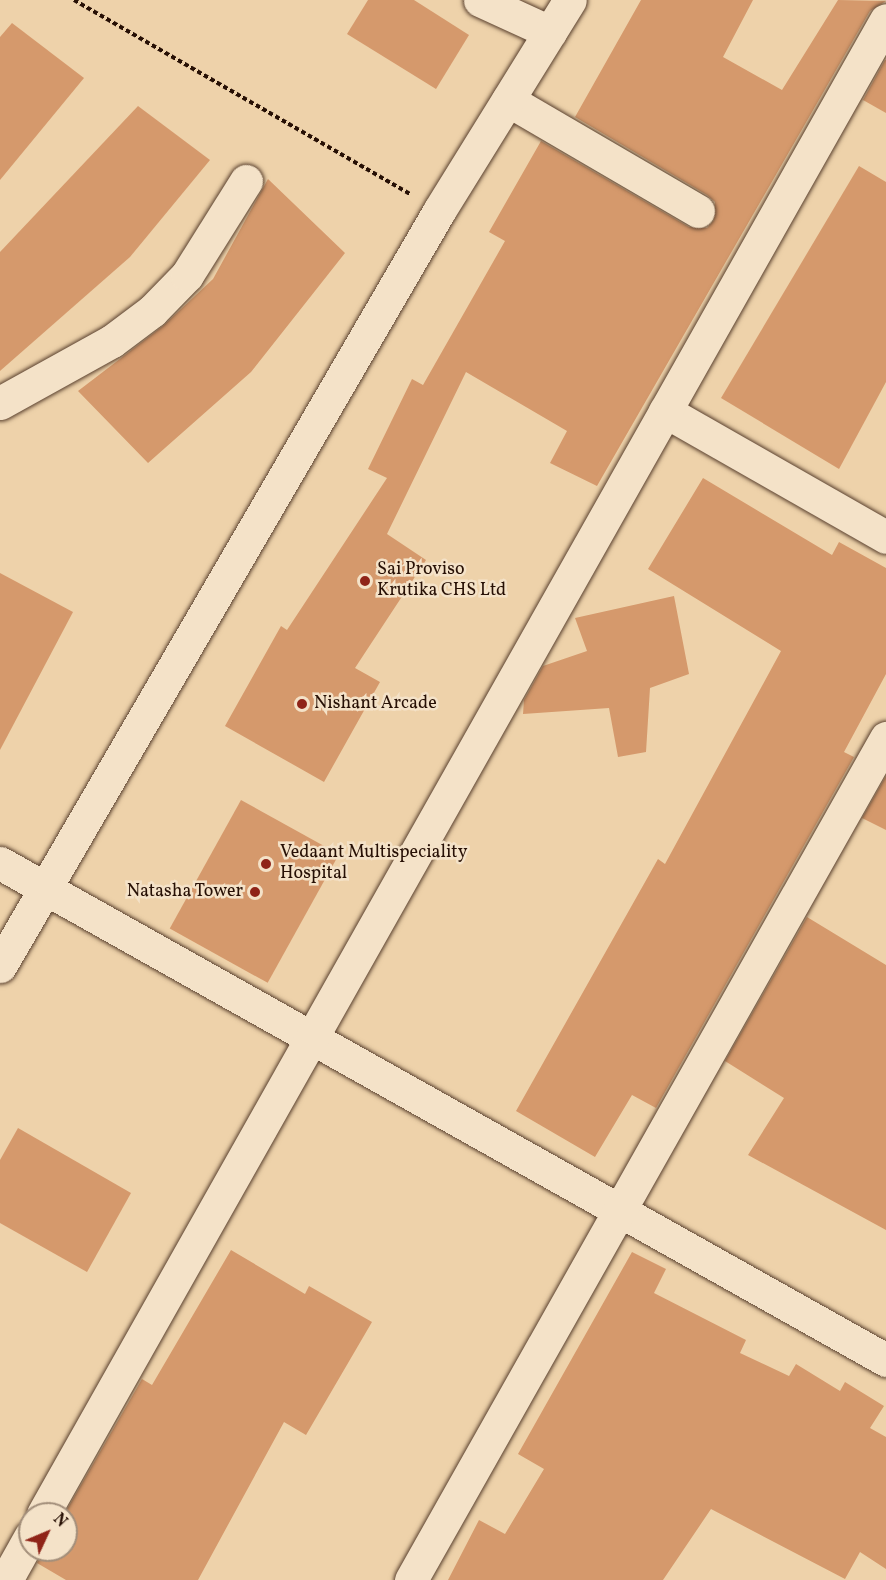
<!DOCTYPE html>
<html>
<head>
<meta charset="utf-8">
<style>
  body { margin:0 }
  #map { position:relative; width:886px; height:1580px; overflow:hidden; background:#eed2aa; font-family:Vollkorn,serif }
  div>[style] { position:absolute }
  [style*='--x'] { left:calc(var(--x)*1px); top:calc(var(--y)*1px); width:calc(var(--w)*1px); rotate:calc(var(--a)*1deg) }
  .building>* { inset:0; background:#d5996c; transform-origin:0 0 }
  .path>* { height:4px; margin-top:-2px; transform-origin:0; background:repeating-linear-gradient(90deg,#271005 0 4.5px,transparent 0 7.5px) }
  .roads { filter:drop-shadow(0 0 2px #59402e) drop-shadow(0 0 2px #59402e) }
  .minor>* { height:33px; margin:-16.5px; padding:0 16.5px; transform-origin:16.5px; border-radius:16.5px; background:#f4e2c8 }
  .dots>* { width:16px; height:16px; translate:-50% -50%; box-sizing:border-box; border:3px solid #f4e2c8; border-radius:50% }
  span { translate:-50% -50%; white-space:nowrap; text-align:center; line-height:1.15; -webkit-text-stroke:5px #f4e2c8; paint-order:stroke }
  .poi-label { font-size:18px; color:#271005 }
  .left { translate:0 -50%; text-align:left }
  .right { translate:-100% -50%; text-align:right }
  .north { position:absolute; left:18px; top:1502px; width:60px; height:60px; box-sizing:border-box; background:#f4e2c8; border:2px solid #a28e7a; border-radius:50%; rotate:46deg; font-size:16px; font-weight:700; line-height:24px; text-align:center; color:#271005 }
  .north::after { content:''; display:block; margin:auto; width:21px; height:27px; background:#8f2418; clip-path:polygon(50% 0,100% 100%,50% 72%,0 100%) }
</style>
</head>
<body>
<div id="map">
  <div class="building">
    <div style="clip-path:polygon(368px 0,414px 0,469px 35px,436px 89px,347px 34px)"></div>
    <div style="clip-path:polygon(641px 0,753px 0,723px 57px,782px 90px,838px 0,886px 1px,870px 11px,597px 486px,550px 463px,567px 431px,466px 372px,387px 534px,426px 560px,355px 668px,380px 682px,324px 782px,225px 726px,281px 626px,287px 630px,387px 478px,368px 469px,412px 379px,423px 385px,505px 241px,489px 232px,541px 141px,689px 227px,707px 228px,714px 220px,715px 202px,707px 195px,575px 117px)"></div>
    <div style="clip-path:polygon(12px 23px,84px 78px,0 180px,0 37px)"></div>
    <div style="clip-path:polygon(885px 60px,886px 60px,886px 113px,863px 100px)"></div>
    <div style="clip-path:polygon(138px 106px,210px 160px,130px 257px,0 371px,0 252px)"></div>
    <div style="clip-path:polygon(859px 166px,886px 182px,886px 382px,839px 469px,721px 398px)"></div>
    <div style="clip-path:polygon(268px 179px,345px 253px,251px 372px,148px 463px,78px 391px,163px 326px,213px 279px)"></div>
    <div style="clip-path:polygon(703px 478px,832px 555px,839px 542px,886px 568px,886px 674px,844px 752px,854px 757px,656px 1108px,632px 1095px,595px 1157px,516px 1111px,658px 859px,665px 864px,781px 651px,648px 569px)"></div>
    <div style="clip-path:polygon(0 573px,73px 612px,0 750px)"></div>
    <div style="clip-path:polygon(674px 596px,689px 674px,650px 688px,646px 752px,618px 757px,609px 708px,523px 714px,524px 700px,543px 666px,587px 651px,575px 618px)"></div>
    <div style="clip-path:polygon(886px 776px,886px 830px,862px 818px)"></div>
    <div style="left:241px;top:800px;width:112px;height:147px;rotate:29deg"></div>
    <div style="clip-path:polygon(807px 917px,886px 965px,886px 1230px,748px 1155px,784px 1098px,725px 1061px)"></div>
    <div style="clip-path:polygon(18px 1128px,131px 1193px,87px 1272px,0 1223px,0 1160px)"></div>
    <div style="clip-path:polygon(231px 1250px,305px 1294px,309px 1286px,372px 1322px,306px 1435px,284px 1422px,198px 1580px,66px 1580px,37px 1563px,44px 1550px,66px 1550px,66px 1511px,142px 1379px,152px 1385px)"></div>
    <div style="clip-path:polygon(632px 1252px,666px 1269px,654px 1293px,746px 1340px,740px 1353px,789px 1376px,796px 1364px,840px 1391px,845px 1382px,884px 1406px,870px 1428px,886px 1437px,886px 1569px,860px 1552px,845px 1579px,711px 1509px,663px 1580px,448px 1580px,479px 1520px,505px 1534px,544px 1469px,518px 1454px)"></div>
  </div>
  <div class="path">
    <div style="--x:74;--y:0;--w:388;--a:30"></div>
  </div>
  <div class="roads">
    <div class="minor">
      <div style="--x:480;--y:0;--w:77;--a:24.6"></div>
      <div style="--x:508;--y:100;--w:220;--a:30.3"></div>
      <div style="--x:0;--y:403;--w:128;--a:-29"></div>
      <div style="--x:112;--y:341;--w:50;--a:-36.9"></div>
      <div style="--x:152;--y:311;--w:50;--a:-45.8"></div>
      <div style="--x:187;--y:275;--w:111;--a:-57.9"></div>
      <div style="--x:665;--y:411;--w:254;--a:29.7"></div>
      <div style="--x:0;--y:863;--w:1016;--a:29.29"></div>
      <div style="--x:0;--y:966;--w:873;--a:-59.82"></div>
      <div style="--x:439;--y:211;--w:248;--a:-58.2"></div>
      <div style="--x:43;--y:1514;--w:1715;--a:-60.57"></div>
      <div style="--x:6;--y:1580;--w:49;--a:-60.8"></div>
      <div style="--x:411;--y:1580;--w:967;--a:-60.57"></div>
    </div>
  </div>
  <div class="dots">
    <div style="left:365px;top:581px;background:#8f2418"></div>
    <div style="left:302px;top:704px;background:#8f2418"></div>
    <div style="left:266px;top:864px;background:#8f2418"></div>
    <div style="left:255px;top:892px;background:#8f2418"></div>
  </div>
  <div class="poi-label">
    <span class="left" style="left:377px;top:581px">Sai Proviso<br>Krutika CHS Ltd</span>
    <span class="left" style="left:314px;top:704px">Nishant Arcade</span>
    <span class="left" style="left:280px;top:864px">Vedaant Multispeciality<br>Hospital</span>
    <span class="right" style="left:243px;top:892px">Natasha Tower</span>
  </div>
  <div class="north">N</div>
</div>
</body>
</html>
